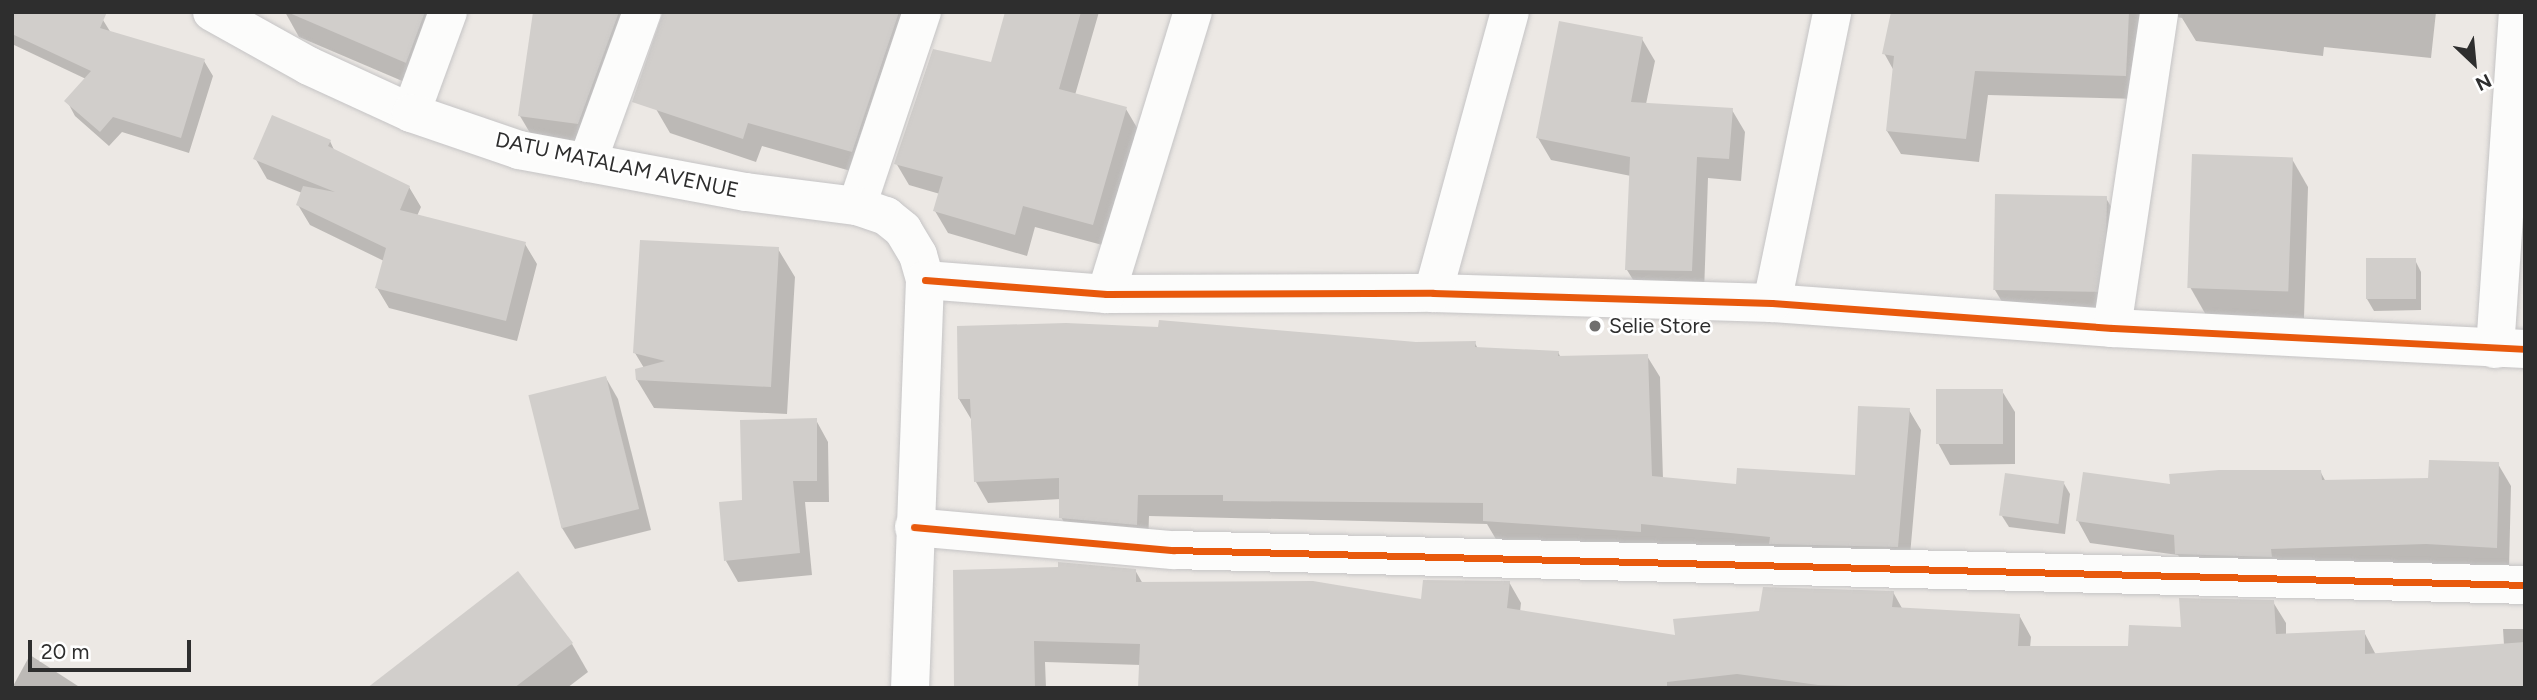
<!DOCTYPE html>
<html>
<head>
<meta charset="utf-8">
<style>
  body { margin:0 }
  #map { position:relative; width:2537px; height:700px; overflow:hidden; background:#ece8e4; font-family:Figtree,sans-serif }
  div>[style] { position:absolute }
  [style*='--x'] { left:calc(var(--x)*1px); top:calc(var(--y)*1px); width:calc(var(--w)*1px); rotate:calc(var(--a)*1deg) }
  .shadow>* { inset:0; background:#0003 }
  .building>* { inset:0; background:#d1cecb; transform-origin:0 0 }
  .roads { filter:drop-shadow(0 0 2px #c5c4c5) drop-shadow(0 0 2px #c5c4c5) }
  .street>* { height:38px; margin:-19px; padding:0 19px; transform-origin:19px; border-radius:19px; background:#fcfcfb }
  .secondary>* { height:38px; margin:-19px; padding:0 19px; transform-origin:19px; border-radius:19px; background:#fcfcfb }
  .cycleway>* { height:7px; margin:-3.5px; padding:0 3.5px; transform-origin:3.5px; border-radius:3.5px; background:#e8590c }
  .dots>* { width:19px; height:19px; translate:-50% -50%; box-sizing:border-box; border:4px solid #fff; border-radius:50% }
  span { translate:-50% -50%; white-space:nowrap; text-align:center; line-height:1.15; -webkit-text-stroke:5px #fff; paint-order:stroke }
  .street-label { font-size:21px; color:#2e2e2e }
  .poi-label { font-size:21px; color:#2e2e2e }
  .left { translate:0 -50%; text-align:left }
  .frame { position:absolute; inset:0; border:14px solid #2e2e2e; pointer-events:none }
  .north { position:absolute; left:2439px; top:28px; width:70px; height:70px; -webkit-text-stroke:5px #fff; paint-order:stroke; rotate:154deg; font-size:19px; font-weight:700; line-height:28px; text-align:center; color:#2e2e2e }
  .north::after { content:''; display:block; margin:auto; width:24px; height:32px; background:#2e2e2e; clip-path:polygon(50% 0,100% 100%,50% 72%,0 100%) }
  .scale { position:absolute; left:28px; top:640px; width:163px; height:32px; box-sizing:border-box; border:4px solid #2e2e2e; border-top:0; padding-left:9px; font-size:21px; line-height:24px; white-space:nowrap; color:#2e2e2e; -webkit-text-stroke:5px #fff; paint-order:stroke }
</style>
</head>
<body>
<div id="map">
  <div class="shadow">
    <div style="clip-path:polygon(12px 12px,103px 20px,111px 33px,204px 61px,213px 76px,189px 153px,122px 132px,109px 146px,75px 116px,67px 101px,86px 79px,12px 44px)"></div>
    <div style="clip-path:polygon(285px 12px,455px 12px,421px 89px,299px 37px)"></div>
    <div style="clip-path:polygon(535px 12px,625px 12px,590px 145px,533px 138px,520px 116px)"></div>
    <div style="clip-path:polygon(689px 12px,934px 12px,865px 175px,762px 146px,756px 162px,670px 133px,656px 109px)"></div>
    <div style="clip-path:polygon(1007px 12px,1099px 12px,1075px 95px,1126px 109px,1139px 131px,1106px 246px,1035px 227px,1027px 256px,948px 233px,935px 211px,940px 194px,909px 185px,896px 163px,993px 64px)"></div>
    <div style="clip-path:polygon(1893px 12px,2436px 12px,2431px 58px,2324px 47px,2323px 56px,2196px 41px,2182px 18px,2166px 15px,2139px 99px,1988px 95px,1979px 162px,1901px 154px,1887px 131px,1894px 71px,1884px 53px)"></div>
    <div style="clip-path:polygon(1642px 39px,1655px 61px,1646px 104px,1732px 110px,1745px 132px,1741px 181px,1708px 178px,1704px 293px,1640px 291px,1627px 270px,1631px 176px,1551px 160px,1538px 138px)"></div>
    <div style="clip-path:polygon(330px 141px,335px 152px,409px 187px,421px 207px,417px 216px,525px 244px,537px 264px,517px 341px,389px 308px,377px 288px,384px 261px,310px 225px,298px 205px,302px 193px,267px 179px,255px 158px)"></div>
    <div style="clip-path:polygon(2292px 159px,2308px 187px,2304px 318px,2206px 315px,2190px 287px)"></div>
    <div style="clip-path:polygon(2106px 198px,2118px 219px,2107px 313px,2008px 312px,1995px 290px)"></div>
    <div style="clip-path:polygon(778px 249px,795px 277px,787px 414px,654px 408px,637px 380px,644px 368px,635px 353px)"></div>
    <div style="clip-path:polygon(2415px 260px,2421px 272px,2421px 310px,2374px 311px,2367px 299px)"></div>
    <div style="clip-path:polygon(1416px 343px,1475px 343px,1478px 349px,1558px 352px,1561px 358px,1647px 356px,1660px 377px,1663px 479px,1737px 486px,1857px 476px,1909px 410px,1921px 430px,1909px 567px,1497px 541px,1487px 524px,1149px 516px,1148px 545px,1073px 538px,1061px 517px,1061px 499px,988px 503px,976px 482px,971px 419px,959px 399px)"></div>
    <div style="clip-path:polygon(606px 378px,618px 399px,651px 530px,575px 549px,562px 528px,530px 396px)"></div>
    <div style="clip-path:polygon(2002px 391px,2015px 412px,2015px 464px,1950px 465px,1938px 443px)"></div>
    <div style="clip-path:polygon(816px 420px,828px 442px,829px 502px,805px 502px,812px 575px,738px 582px,726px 561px,743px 501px)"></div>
    <div style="clip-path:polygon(2498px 464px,2511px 486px,2509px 570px,2190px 575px,2178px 555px,2090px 543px,2078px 521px,2172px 486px,2320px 471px,2326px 482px,2430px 480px)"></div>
    <div style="clip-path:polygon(2063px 482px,2070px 494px,2065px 534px,2009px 527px,2002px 516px)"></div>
    <div style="clip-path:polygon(1135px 570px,1143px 584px,1423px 601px,1509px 582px,1521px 603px,1520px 612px,1677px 637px,1761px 613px,1893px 592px,1903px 610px,2019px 615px,2031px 637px,2030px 648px,2130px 648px,2273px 602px,2286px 623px,2286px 635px,2364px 632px,2376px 655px,2504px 645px,2503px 629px,2525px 629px,2525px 688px,1140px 688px,1141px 665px,1045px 662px,1046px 688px,956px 688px)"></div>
    <div style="clip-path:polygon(572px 644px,588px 672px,567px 688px,389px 688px)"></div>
    <div style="clip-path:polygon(30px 655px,81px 688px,12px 688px)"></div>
  </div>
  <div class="building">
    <div style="clip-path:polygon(12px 12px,107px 12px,100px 28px,205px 59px,181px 138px,113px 117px,100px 132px,64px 101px,91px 71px,12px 34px)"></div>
    <div style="clip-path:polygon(287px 12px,425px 12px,406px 63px)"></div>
    <div style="clip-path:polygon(533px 12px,619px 12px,578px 124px,518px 116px)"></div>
    <div style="clip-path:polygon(663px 12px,899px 12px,852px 152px,748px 123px,743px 139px,632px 102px)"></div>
    <div style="clip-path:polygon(1005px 12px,1081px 12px,1059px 89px,1127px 107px,1093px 225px,1023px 206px,1015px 235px,933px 211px,943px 177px,894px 164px,933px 49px,991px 62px)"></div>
    <div style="clip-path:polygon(1891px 12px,2129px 12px,2126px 76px,1975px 71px,1966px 139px,1886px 131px,1894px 56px,1882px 54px)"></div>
    <div style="clip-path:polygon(1559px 21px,1643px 37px,1631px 102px,1733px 108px,1729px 159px,1697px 157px,1692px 271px,1625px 270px,1630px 157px,1536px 138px)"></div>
    <div style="clip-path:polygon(272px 115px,331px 140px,328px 146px,410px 186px,400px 210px,526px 242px,506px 321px,375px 288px,386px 248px,296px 205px,303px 186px,335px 192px,253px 159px)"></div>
    <div style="left:2192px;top:154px;width:101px;height:134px;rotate:2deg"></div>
    <div style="left:1995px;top:194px;width:112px;height:96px;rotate:1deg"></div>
    <div style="clip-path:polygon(640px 240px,779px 247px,771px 387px,636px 380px,635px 369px,665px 361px,633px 353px)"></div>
    <div style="left:2366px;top:258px;width:50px;height:41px"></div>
    <div style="clip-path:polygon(1159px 320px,1416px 342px,1476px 341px,1475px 347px,1559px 351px,1558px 356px,1648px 354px,1652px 476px,1736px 484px,1737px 468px,1855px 475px,1858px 406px,1910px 408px,1898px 547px,1769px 544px,1770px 537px,1641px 524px,1641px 532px,1483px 521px,1483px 503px,1223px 501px,1223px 495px,1138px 495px,1137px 525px,1059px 518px,1059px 478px,974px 482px,970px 399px,958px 399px,957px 326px,1066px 323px,1158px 327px)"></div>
    <div style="left:606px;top:376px;width:137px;height:80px;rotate:76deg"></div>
    <div style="left:1936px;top:389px;width:67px;height:55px"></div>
    <div style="clip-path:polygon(817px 418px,817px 481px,793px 481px,800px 553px,724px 561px,719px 502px,742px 500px,740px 420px)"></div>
    <div style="clip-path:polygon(2429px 460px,2499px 462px,2497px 548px,2426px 544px,2271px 549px,2272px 557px,2175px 554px,2174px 535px,2076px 521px,2083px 472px,2170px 484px,2169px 474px,2219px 470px,2321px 470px,2322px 480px,2428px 478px)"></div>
    <div style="left:2005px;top:473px;width:60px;height:43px;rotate:8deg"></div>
    <div style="clip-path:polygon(1058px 562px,1136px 569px,1136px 582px,1313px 581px,1421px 599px,1423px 580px,1510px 581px,1507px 608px,1675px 635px,1673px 619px,1759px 611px,1763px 587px,1894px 591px,1892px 607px,2020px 614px,2018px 646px,2128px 646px,2129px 625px,2181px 627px,2179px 598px,2274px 600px,2276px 634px,2365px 630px,2365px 654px,2525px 642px,2525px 688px,1921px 688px,1818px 685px,1737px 674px,1667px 682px,1667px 688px,1138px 688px,1140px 644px,1034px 641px,1035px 688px,954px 688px,953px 570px,1058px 567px)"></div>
    <div style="clip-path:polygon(518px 571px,573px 643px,514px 688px,367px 688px)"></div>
  </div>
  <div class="roads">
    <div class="street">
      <div style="--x:411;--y:113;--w:108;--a:-69.9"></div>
      <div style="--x:587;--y:163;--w:161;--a:-70"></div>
      <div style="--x:857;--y:206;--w:205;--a:-71.5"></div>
      <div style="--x:925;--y:280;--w:182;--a:4.4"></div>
      <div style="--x:1106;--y:294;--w:327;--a:-0.2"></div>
      <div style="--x:1433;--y:293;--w:339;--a:1.7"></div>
      <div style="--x:1772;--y:303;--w:341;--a:4.2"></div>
      <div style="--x:2112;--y:328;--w:414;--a:2.9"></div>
      <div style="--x:1433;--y:293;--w:291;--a:-74.7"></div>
      <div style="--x:1106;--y:294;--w:295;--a:-72.9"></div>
      <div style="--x:1772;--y:303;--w:297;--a:-78.3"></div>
      <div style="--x:2112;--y:328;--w:319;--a:-81.5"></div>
      <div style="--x:2495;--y:349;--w:338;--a:-86.1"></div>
      <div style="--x:914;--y:527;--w:260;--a:5.1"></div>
      <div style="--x:1173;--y:550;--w:1352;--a:1.48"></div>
    </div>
    <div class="secondary">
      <div style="--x:212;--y:12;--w:111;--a:29.1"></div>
      <div style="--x:309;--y:66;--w:112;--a:24.7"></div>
      <div style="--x:411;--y:113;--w:114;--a:18.9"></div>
      <div style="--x:519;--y:150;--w:231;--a:10.5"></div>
      <div style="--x:746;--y:192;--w:112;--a:7.2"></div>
      <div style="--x:857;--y:206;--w:31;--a:19"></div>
      <div style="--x:886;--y:216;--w:22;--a:39"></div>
      <div style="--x:903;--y:230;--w:29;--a:59"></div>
      <div style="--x:918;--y:255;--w:26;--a:74"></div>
      <div style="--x:925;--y:280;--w:408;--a:92.1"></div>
    </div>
  </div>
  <div class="cycleway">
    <div style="--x:925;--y:280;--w:182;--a:4.4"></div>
    <div style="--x:1106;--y:294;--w:327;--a:-0.2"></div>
    <div style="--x:1433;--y:293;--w:339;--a:1.7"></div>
    <div style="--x:1772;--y:303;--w:341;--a:4.2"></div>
    <div style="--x:2112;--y:328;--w:414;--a:2.9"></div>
    <div style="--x:914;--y:527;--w:260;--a:5.1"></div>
    <div style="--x:1173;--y:550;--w:1352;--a:1.48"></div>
  </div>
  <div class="dots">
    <div style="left:1595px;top:326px;background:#706f6e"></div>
  </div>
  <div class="street-label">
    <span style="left:617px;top:165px;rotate:12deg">DATU MATALAM AVENUE</span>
  </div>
  <div class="poi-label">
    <span class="left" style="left:1609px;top:326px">Selie Store</span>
  </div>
  <div class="frame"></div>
  <div class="north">N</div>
  <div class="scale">20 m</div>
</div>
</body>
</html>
